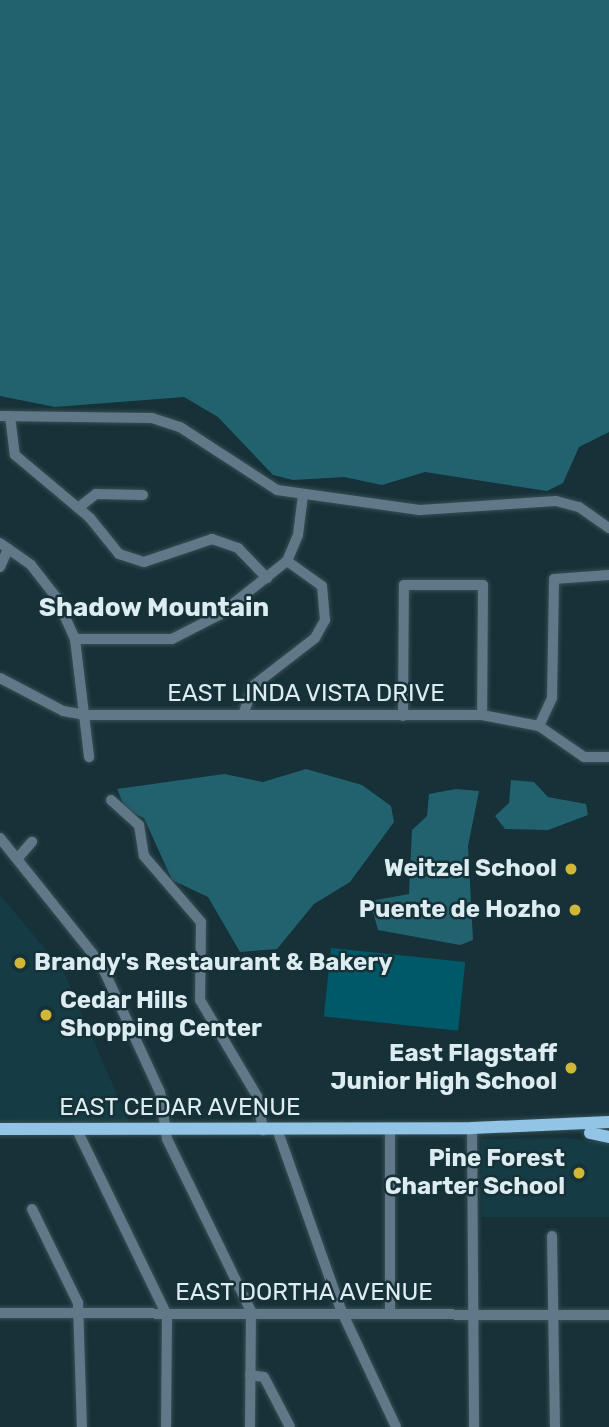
<!DOCTYPE html>
<html>
<head>
<meta charset="utf-8">
<style>
  body { margin:0 }
  #map { position:relative; width:609px; height:1427px; overflow:hidden; background:#163137; font-family:Rubik,sans-serif }
  div>[style] { position:absolute }
  [style*='--x'] { left:calc(var(--x)*1px); top:calc(var(--y)*1px); width:calc(var(--w)*1px); rotate:calc(var(--a)*1deg) }
  .built>* { inset:0; background:#153c44 }
  .green>* { inset:0; background:#005968; transform-origin:0 0 }
  .forest>* { inset:0; background:#22626f }
  .roads { filter:drop-shadow(0 0 2px #364f55) drop-shadow(0 0 2px #364f55) }
  .minor>* { height:10px; margin:-5px; padding:0 5px; transform-origin:5px; border-radius:5px; background:#607888 }
  .major>* { height:12px; margin:-6px; padding:0 6px; transform-origin:6px; border-radius:6px; background:#91c4e5 }
  .dots>* { width:19px; height:19px; translate:-50% -50%; box-sizing:border-box; border:4px solid #163137; border-radius:50% }
  span { translate:-50% -50%; white-space:nowrap; text-align:center; line-height:1.15; -webkit-text-stroke:5px #163137; paint-order:stroke }
  .street-label { font-size:24px; color:#ddecf0 }
  .poi-label { font-size:24px; color:#ddecf0; font-weight:700 }
  .right { translate:-100% -50%; text-align:right }
  .left { translate:0 -50%; text-align:left }
  .neighbourhood-label { font-size:26px; color:#ddecf0; font-weight:700 }
</style>
</head>
<body>
<div id="map">
  <div class="built">
    <div style="clip-path:polygon(0 895px,63px 970px,132px 1129px,0 1129px)"></div>
    <div style="clip-path:polygon(565px 1138px,609px 1143px,609px 1217px,482px 1217px,481px 1139px)"></div>
  </div>
  <div class="green">
    <div style="left:331px;top:948px;width:135px;height:69px;rotate:6deg"></div>
  </div>
  <div class="forest">
    <div style="clip-path:polygon(0 0,609px 0,609px 432px,579px 447px,563px 483px,547px 491px,425px 472px,382px 485px,344px 477px,293px 480px,273px 475px,218px 417px,184px 397px,55px 407px,0 396px)"></div>
    <div style="clip-path:polygon(306px 769px,362px 785px,391px 806px,394px 822px,350px 882px,314px 904px,277px 949px,240px 952px,208px 897px,172px 880px,144px 818px,126px 810px,117px 789px,224px 774px,263px 782px)"></div>
    <div style="clip-path:polygon(511px 780px,534px 782px,548px 797px,586px 804px,588px 815px,548px 830px,505px 829px,495px 816px,509px 803px)"></div>
    <div style="clip-path:polygon(456px 789px,479px 791px,468px 846px,473px 940px,460px 945px,378px 930px,370px 901px,409px 894px,412px 830px,427px 816px,429px 794px)"></div>
  </div>
  <div class="roads">
    <div class="minor">
      <div style="--x:0;--y:416;--w:152;--a:0.8"></div>
      <div style="--x:152;--y:418;--w:29;--a:18"></div>
      <div style="--x:180;--y:427;--w:116;--a:33"></div>
      <div style="--x:277;--y:490;--w:144;--a:8"></div>
      <div style="--x:420;--y:510;--w:136;--a:-3.8"></div>
      <div style="--x:556;--y:501;--w:24;--a:15"></div>
      <div style="--x:579;--y:507;--w:37;--a:35"></div>
      <div style="--x:10;--y:416;--w:39;--a:83"></div>
      <div style="--x:15;--y:455;--w:98;--a:40"></div>
      <div style="--x:90;--y:518;--w:46;--a:51.1"></div>
      <div style="--x:119;--y:554;--w:26;--a:18"></div>
      <div style="--x:144;--y:562;--w:72;--a:-18.7"></div>
      <div style="--x:212;--y:539;--w:28;--a:19"></div>
      <div style="--x:238;--y:548;--w:42;--a:46"></div>
      <div style="--x:78;--y:508;--w:23;--a:-38"></div>
      <div style="--x:96;--y:494;--w:47;--a:1.2"></div>
      <div style="--x:0;--y:543;--w:38;--a:35"></div>
      <div style="--x:31;--y:565;--w:41;--a:52"></div>
      <div style="--x:56;--y:597;--w:46;--a:65.7"></div>
      <div style="--x:75;--y:639;--w:119;--a:83.2"></div>
      <div style="--x:0;--y:567;--w:20;--a:-66"></div>
      <div style="--x:75;--y:639;--w:97;--a:0"></div>
      <div style="--x:172;--y:639;--w:53;--a:-27.1"></div>
      <div style="--x:219;--y:615;--w:87;--a:-38.5"></div>
      <div style="--x:287;--y:561;--w:28;--a:-67"></div>
      <div style="--x:298;--y:535;--w:40;--a:-82.9"></div>
      <div style="--x:0;--y:678;--w:71;--a:27.6"></div>
      <div style="--x:63;--y:711;--w:23;--a:10"></div>
      <div style="--x:86;--y:715;--w:396;--a:0"></div>
      <div style="--x:482;--y:715;--w:58;--a:10.9"></div>
      <div style="--x:539;--y:726;--w:55;--a:34.6"></div>
      <div style="--x:584;--y:757;--w:25;--a:0"></div>
      <div style="--x:243;--y:715;--w:31;--a:-71"></div>
      <div style="--x:253;--y:686;--w:78;--a:-37.7"></div>
      <div style="--x:315;--y:638;--w:21;--a:-61"></div>
      <div style="--x:325;--y:620;--w:34;--a:-95"></div>
      <div style="--x:322;--y:586;--w:43;--a:-144.5"></div>
      <div style="--x:403;--y:716;--w:131;--a:-89.6"></div>
      <div style="--x:404;--y:585;--w:79;--a:0"></div>
      <div style="--x:483;--y:585;--w:130;--a:90.4"></div>
      <div style="--x:539;--y:726;--w:31;--a:-65"></div>
      <div style="--x:552;--y:698;--w:119;--a:-89"></div>
      <div style="--x:554;--y:579;--w:55;--a:-4.2"></div>
      <div style="--x:111;--y:800;--w:38;--a:42"></div>
      <div style="--x:139;--y:825;--w:31;--a:81"></div>
      <div style="--x:144;--y:856;--w:87;--a:49.2"></div>
      <div style="--x:201;--y:922;--w:78;--a:90.7"></div>
      <div style="--x:200;--y:1000;--w:112;--a:59.3"></div>
      <div style="--x:257;--y:1096;--w:35;--a:80"></div>
      <div style="--x:0;--y:838;--w:161;--a:51.3"></div>
      <div style="--x:101;--y:964;--w:141;--a:65.3"></div>
      <div style="--x:160;--y:1092;--w:48;--a:81.5"></div>
      <div style="--x:167;--y:1139;--w:191;--a:64"></div>
      <div style="--x:251;--y:1311;--w:116;--a:90.5"></div>
      <div style="--x:17;--y:859;--w:23;--a:-49"></div>
      <div style="--x:390;--y:1128;--w:183;--a:90"></div>
      <div style="--x:472;--y:1128;--w:299;--a:89.6"></div>
      <div style="--x:277;--y:1129;--w:192;--a:70.5"></div>
      <div style="--x:341;--y:1310;--w:129;--a:64.8"></div>
      <div style="--x:77;--y:1130;--w:206;--a:64.1"></div>
      <div style="--x:167;--y:1315;--w:112;--a:90.5"></div>
      <div style="--x:32;--y:1209;--w:105;--a:63.9"></div>
      <div style="--x:78;--y:1303;--w:124;--a:88.2"></div>
      <div style="--x:552;--y:1236;--w:191;--a:89.1"></div>
      <div style="--x:0;--y:1313;--w:609;--a:0.19"></div>
      <div style="--x:250;--y:1375;--w:14;--a:8"></div>
      <div style="--x:264;--y:1377;--w:56;--a:62.5"></div>
    </div>
    <div class="major">
      <div style="--x:0;--y:1129;--w:472;--a:-0.1"></div>
      <div style="--x:472;--y:1128;--w:137;--a:-2.5"></div>
      <div style="--x:590;--y:1133;--w:19;--a:12"></div>
    </div>
  </div>
  <div class="dots">
    <div style="left:571px;top:869px;background:#d0b736"></div>
    <div style="left:575px;top:910px;background:#d0b736"></div>
    <div style="left:20px;top:963px;background:#d0b736"></div>
    <div style="left:46px;top:1015px;background:#d0b736"></div>
    <div style="left:571px;top:1068px;background:#d0b736"></div>
    <div style="left:579px;top:1173px;background:#d0b736"></div>
  </div>
  <div class="street-label">
    <span style="left:306px;top:694px">EAST LINDA VISTA DRIVE</span>
    <span style="left:180px;top:1108px">EAST CEDAR AVENUE</span>
    <span style="left:304px;top:1293px">EAST DORTHA AVENUE</span>
  </div>
  <div class="poi-label">
    <span class="right" style="left:557px;top:869px">Weitzel School</span>
    <span class="right" style="left:561px;top:910px">Puente de Hozho</span>
    <span class="left" style="left:34px;top:963px">Brandy's Restaurant &amp; Bakery</span>
    <span class="left" style="left:60px;top:1015px">Cedar Hills<br>Shopping Center</span>
    <span class="right" style="left:557px;top:1068px">East Flagstaff<br>Junior High School</span>
    <span class="right" style="left:565px;top:1173px">Pine Forest<br>Charter School</span>
  </div>
  <div class="neighbourhood-label">
    <span style="left:154px;top:608px">Shadow Mountain</span>
  </div>
</div>
</body>
</html>
